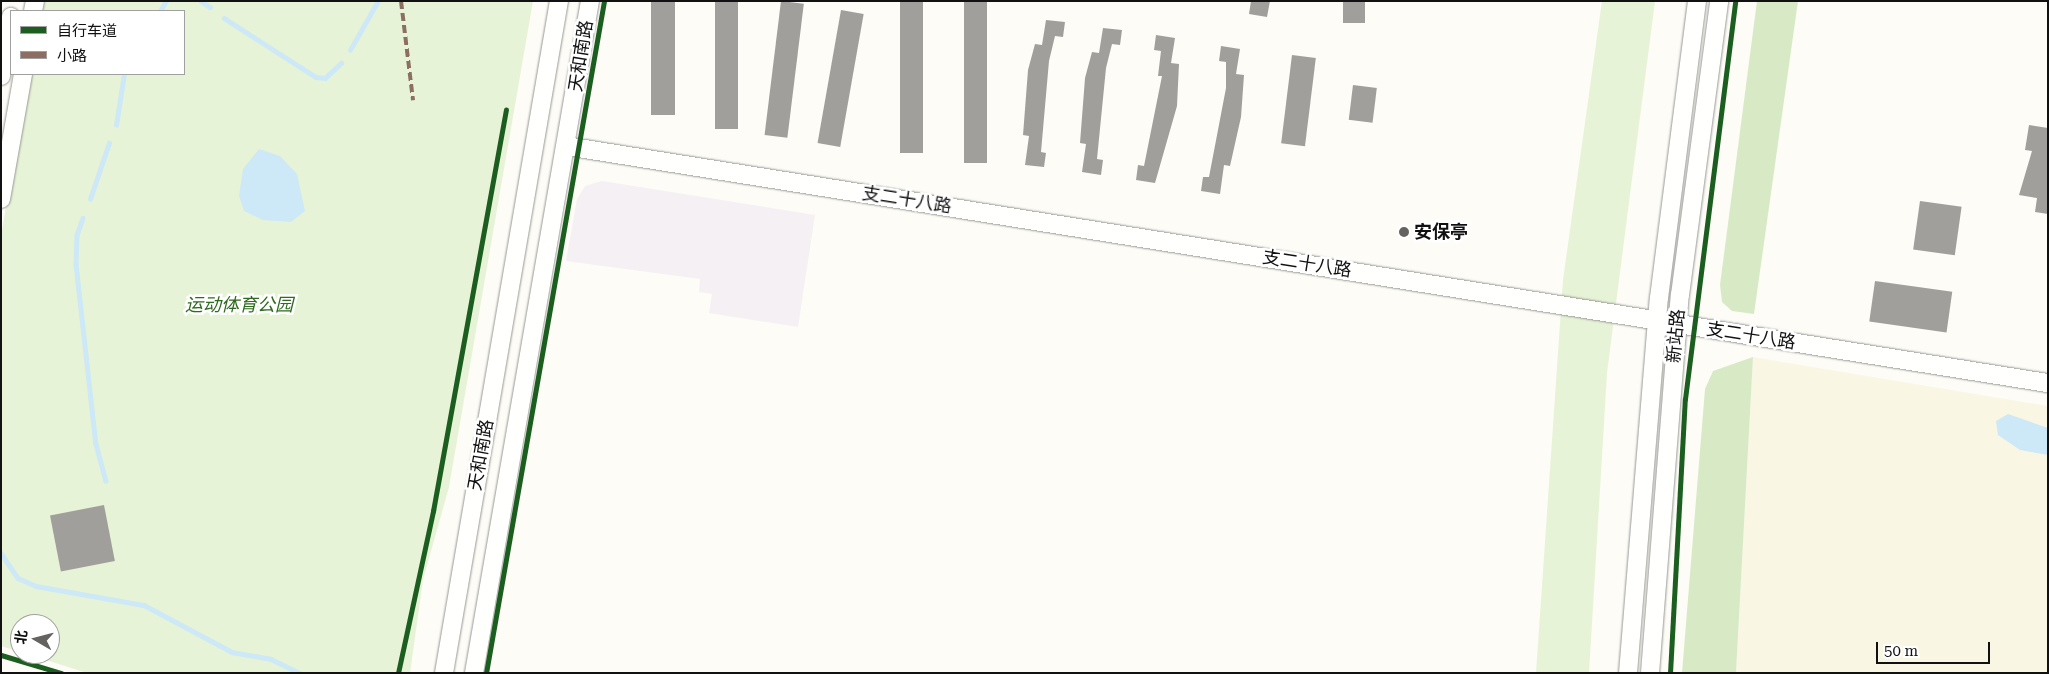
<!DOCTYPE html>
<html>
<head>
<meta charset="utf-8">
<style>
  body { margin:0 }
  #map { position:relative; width:2049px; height:674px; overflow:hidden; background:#fdfcf7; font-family:"Roboto Serif","Noto Sans SC",serif }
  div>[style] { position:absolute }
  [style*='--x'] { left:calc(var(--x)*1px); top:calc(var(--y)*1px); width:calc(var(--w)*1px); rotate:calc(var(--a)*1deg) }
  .industrial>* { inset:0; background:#f5f0f3 }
  .farmland>* { inset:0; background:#f9f7e4 }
  .green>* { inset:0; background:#e7f3d7 }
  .forest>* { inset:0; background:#d8eac5 }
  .water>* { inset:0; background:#cde8f7 }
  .stream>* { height:4.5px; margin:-2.25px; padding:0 2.25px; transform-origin:2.25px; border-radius:2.25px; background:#cde8f7 }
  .building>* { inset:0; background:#a19f9c; transform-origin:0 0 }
  .roads { filter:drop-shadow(0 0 1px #979795) drop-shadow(0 0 1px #979795) }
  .tertiary>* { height:18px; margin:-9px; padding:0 9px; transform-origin:9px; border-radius:9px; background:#fffffe }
  .quiet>* { height:4px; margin-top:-2px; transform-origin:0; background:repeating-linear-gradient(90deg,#8d6e63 0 8px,transparent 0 12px) }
  .cycleway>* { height:5px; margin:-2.5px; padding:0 2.5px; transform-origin:2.5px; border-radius:2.5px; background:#1b5e20 }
  .dots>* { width:14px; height:14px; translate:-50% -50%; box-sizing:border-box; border:2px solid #fff; border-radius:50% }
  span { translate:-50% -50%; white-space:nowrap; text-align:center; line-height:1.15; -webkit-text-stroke:5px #fff; paint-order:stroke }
  .street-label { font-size:18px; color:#111 }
  .poi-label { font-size:18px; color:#111; font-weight:700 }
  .left { translate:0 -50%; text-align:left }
  .park-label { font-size:18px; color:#2f6b1f; font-style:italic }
  .frame { position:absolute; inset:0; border:2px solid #111; pointer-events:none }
  .legend { position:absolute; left:10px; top:10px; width:175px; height:65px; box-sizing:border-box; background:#fff; border:1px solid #a0a0a0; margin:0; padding:6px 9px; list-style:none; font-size:15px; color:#111 }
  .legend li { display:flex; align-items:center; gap:10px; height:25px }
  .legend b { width:25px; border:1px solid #a0a0a0 }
  .north { position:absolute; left:10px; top:614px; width:50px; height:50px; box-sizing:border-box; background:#fff; border:1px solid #a0a0a0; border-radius:50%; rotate:278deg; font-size:14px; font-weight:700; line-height:20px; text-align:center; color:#111 }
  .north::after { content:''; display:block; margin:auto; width:18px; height:22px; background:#646362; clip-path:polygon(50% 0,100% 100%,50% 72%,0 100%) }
  .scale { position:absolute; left:1876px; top:642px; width:114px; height:22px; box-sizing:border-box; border:2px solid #111; border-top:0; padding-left:6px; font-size:15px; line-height:18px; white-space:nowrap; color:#111; -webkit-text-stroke:4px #fff; paint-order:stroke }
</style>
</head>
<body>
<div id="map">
  <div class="industrial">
    <div style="clip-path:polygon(602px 181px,815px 215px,798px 327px,709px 313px,712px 294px,699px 292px,700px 279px,566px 261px,577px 199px,585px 186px)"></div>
  </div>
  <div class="farmland">
    <div style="clip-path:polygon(1753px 357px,2048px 406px,2048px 673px,1736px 673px)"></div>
  </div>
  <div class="green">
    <div style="clip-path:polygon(42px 1px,533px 1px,449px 487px,423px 580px,410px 673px,87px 673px,27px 654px,50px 654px,50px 624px,20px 624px,20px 652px,1px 646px,1px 236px,29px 74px,184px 74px,184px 11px,40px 11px)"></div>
    <div style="clip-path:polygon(1602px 1px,1655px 1px,1607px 373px,1589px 673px,1536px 673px,1563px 280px)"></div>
  </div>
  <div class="forest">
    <div style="clip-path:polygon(1757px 1px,1798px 1px,1754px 314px,1732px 311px,1722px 302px,1720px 285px)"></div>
    <div style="clip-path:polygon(1753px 357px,1736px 673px,1682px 673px,1705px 389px,1713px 371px)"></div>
  </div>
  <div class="water">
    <div style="clip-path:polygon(259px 149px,280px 156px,297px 174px,305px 211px,291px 222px,263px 220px,244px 211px,239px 196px,243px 169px)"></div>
    <div style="clip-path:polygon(2008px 414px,2048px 428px,2048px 455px,2020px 450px,1998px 435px,1996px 421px)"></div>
  </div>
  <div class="stream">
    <div style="--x:201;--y:1;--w:11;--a:34"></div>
    <div style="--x:160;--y:11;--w:12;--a:-59"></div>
    <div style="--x:224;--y:18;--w:109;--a:32.7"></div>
    <div style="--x:316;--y:77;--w:9;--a:6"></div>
    <div style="--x:325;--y:78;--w:22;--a:-43"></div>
    <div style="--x:350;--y:50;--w:56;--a:-60.3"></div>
    <div style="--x:116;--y:125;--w:52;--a:-81.1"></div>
    <div style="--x:90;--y:199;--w:59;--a:-71.3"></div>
    <div style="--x:83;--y:218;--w:18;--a:109"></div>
    <div style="--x:77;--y:235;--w:29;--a:92"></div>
    <div style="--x:76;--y:264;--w:181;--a:83.7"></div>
    <div style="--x:96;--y:444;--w:38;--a:75"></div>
    <div style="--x:1;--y:553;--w:30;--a:56"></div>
    <div style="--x:18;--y:578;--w:20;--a:24"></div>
    <div style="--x:36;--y:586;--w:110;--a:10"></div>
    <div style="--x:144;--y:605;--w:100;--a:28.1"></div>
    <div style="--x:232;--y:652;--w:40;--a:10"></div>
    <div style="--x:271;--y:659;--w:32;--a:26"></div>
  </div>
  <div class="building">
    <div style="left:651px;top:1px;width:24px;height:114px"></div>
    <div style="left:715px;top:1px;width:23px;height:128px"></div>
    <div style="left:781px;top:1px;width:23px;height:135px;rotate:7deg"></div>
    <div style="left:900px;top:1px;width:23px;height:152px"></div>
    <div style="left:964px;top:1px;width:23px;height:162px"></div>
    <div style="clip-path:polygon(1251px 1px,1270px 1px,1267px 17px,1249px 14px)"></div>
    <div style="left:1343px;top:1px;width:22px;height:22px"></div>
    <div style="left:841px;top:10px;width:23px;height:135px;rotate:10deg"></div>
    <div style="clip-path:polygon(1046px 20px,1065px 22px,1063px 37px,1055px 36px,1049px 61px,1041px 152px,1046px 153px,1044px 167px,1025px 165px,1029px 136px,1023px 135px,1028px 70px,1035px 44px,1042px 45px)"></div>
    <div style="clip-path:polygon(1103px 28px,1122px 30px,1120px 45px,1112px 44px,1106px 68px,1097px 159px,1103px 160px,1101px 175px,1082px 172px,1086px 144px,1080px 143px,1085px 78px,1092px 52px,1099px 53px)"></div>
    <div style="clip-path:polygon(1156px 35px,1175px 38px,1171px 63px,1179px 64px,1177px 106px,1155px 183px,1136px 180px,1138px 165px,1144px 166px,1162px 76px,1158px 76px,1161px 51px,1154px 50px)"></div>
    <div style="clip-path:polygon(1221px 46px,1240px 49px,1236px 74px,1244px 75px,1241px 117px,1230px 166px,1224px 165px,1220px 194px,1201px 191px,1203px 177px,1209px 177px,1226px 88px,1226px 62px,1219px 61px)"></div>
    <div style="left:1292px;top:55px;width:24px;height:89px;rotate:7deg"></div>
    <div style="left:1353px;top:85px;width:24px;height:35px;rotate:7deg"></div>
    <div style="clip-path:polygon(2029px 125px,2048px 128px,2048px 214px,2035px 212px,2037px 198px,2019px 195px,2032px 151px,2025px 150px)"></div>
    <div style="left:1920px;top:201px;width:42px;height:49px;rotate:8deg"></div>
    <div style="left:1875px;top:281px;width:78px;height:41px;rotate:8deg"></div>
    <div style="left:104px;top:505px;width:57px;height:55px;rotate:79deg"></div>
  </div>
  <div class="roads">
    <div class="tertiary">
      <div style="--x:33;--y:11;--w:10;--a:-79"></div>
      <div style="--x:1;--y:76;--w:60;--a:-80.4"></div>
      <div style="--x:566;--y:146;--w:1501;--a:9.09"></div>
      <div style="--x:1;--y:199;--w:127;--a:-80"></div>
      <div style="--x:444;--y:673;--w:682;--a:-80.29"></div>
      <div style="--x:474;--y:673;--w:682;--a:-80.21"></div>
      <div style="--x:1628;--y:673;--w:376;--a:-85.3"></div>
      <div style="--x:1659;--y:298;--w:299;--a:-82.7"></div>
      <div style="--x:1650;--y:673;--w:379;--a:-85.5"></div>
      <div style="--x:1680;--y:295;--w:297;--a:-82.4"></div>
    </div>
  </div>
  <div class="quiet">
    <div style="--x:401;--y:1;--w:100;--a:83.1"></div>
  </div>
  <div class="cycleway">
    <div style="--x:1;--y:655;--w:63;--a:16.7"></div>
    <div style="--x:398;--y:673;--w:166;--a:-77.8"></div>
    <div style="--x:433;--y:511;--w:408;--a:-79.7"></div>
    <div style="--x:486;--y:673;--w:682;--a:-80.04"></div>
    <div style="--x:1670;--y:673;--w:274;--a:-86.9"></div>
    <div style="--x:1685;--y:399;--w:401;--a:-82.8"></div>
  </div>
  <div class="dots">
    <div style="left:1404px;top:232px;background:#646362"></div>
  </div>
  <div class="street-label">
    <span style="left:581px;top:56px;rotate:-81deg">天和南路</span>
    <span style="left:907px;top:200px;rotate:9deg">支二十八路</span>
    <span style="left:1307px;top:264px;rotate:9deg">支二十八路</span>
    <span style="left:1676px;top:336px;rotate:-85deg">新站路</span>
    <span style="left:1751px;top:336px;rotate:9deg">支二十八路</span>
    <span style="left:481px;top:455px;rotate:-80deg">天和南路</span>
  </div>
  <div class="poi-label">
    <span class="left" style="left:1414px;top:232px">安保亭</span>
  </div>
  <div class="park-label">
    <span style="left:239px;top:305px">运动体育公园</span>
  </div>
  <div class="frame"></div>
  <ul class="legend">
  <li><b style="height:6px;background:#1b5e20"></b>自行车道</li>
  <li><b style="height:6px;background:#8d6e63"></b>小路</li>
  </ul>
  <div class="north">北</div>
  <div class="scale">50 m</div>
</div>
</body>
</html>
